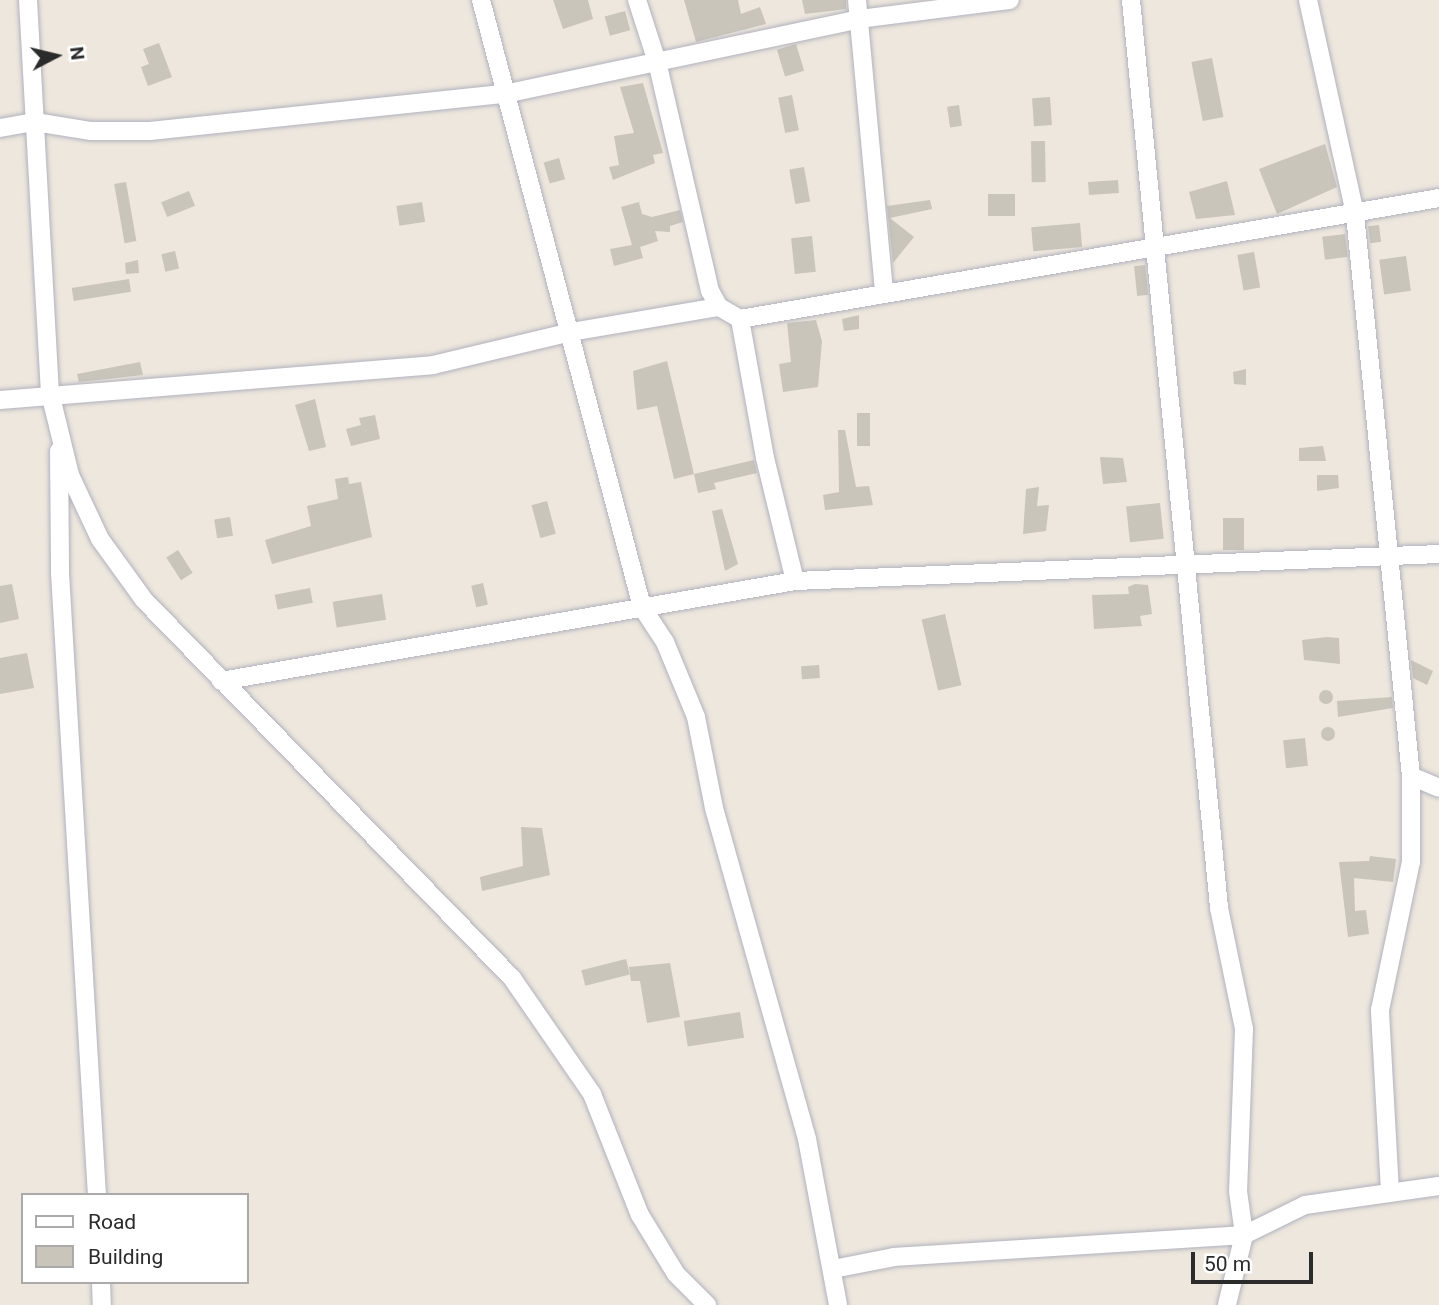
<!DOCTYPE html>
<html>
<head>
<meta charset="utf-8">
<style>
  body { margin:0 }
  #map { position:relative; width:1439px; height:1305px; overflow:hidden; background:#ede7dd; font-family:Roboto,sans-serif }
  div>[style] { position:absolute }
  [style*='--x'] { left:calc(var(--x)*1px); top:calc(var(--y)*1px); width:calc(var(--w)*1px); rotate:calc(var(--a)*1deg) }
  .building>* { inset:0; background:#c9c5bb; transform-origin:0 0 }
  .round { border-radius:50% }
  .roads { filter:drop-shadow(0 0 2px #b1b2bf) drop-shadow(0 0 2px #b1b2bf) }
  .street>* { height:18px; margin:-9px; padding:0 9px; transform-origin:9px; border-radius:9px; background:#fff }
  span { translate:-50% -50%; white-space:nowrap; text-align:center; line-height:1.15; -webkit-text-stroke:6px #fff; paint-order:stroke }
  .legend { position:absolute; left:21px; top:1193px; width:228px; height:91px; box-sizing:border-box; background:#fff; border:2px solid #aaa; margin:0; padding:9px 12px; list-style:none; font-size:21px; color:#2b2b2b }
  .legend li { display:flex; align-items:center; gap:14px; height:35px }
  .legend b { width:35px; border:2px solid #aaa }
  .north { position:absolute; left:21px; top:21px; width:70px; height:70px; -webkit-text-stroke:5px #fff; paint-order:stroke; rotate:83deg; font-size:19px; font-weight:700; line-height:28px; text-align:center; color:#2b2b2b }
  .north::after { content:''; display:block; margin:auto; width:24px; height:32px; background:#2b2b2b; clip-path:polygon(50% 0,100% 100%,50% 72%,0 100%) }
  .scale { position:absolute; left:1191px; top:1252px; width:122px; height:32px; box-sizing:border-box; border:4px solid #2b2b2b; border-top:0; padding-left:9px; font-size:21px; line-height:24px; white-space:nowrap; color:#2b2b2b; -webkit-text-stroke:5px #fff; paint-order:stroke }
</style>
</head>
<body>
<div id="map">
  <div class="building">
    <div style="clip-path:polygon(553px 0,588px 0,593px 19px,563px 29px)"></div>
    <div style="clip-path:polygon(684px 0,738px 0,741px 14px,760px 7px,766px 24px,696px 42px)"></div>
    <div style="clip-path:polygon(802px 0,846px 0,846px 9px,805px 14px)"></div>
    <div style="left:625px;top:11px;width:20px;height:21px;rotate:75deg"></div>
    <div style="clip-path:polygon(159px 43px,172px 77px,148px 86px,141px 67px,149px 64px,143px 49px)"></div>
    <div style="left:796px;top:44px;width:28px;height:20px;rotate:73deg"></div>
    <div style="left:1212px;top:58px;width:60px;height:21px;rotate:79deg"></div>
    <div style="clip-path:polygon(643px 83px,663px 153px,653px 155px,655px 163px,613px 180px,609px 167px,619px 165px,614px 136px,634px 133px,620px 87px)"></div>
    <div style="left:792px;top:95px;width:36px;height:14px;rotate:79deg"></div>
    <div style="left:1050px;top:97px;width:28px;height:18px;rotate:86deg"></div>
    <div style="left:959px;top:105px;width:21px;height:12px;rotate:82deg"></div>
    <div style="left:1045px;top:141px;width:41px;height:14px;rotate:89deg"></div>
    <div style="clip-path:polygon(1325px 144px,1337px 187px,1277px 214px,1259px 169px)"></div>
    <div style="left:559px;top:158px;width:22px;height:16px;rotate:74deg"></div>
    <div style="left:804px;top:167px;width:35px;height:15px;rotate:80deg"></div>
    <div style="left:1118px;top:180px;width:13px;height:30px;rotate:86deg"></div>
    <div style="clip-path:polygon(1227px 181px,1235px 215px,1196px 219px,1189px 192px)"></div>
    <div style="left:126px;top:182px;width:60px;height:12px;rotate:80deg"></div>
    <div style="left:189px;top:191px;width:16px;height:30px;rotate:68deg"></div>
    <div style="left:988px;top:194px;width:27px;height:22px"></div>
    <div style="clip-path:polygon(930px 200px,932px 209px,890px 218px,914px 237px,893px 263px,887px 206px)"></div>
    <div style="left:422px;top:202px;width:20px;height:26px;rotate:81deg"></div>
    <div style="clip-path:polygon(639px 202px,642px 214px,652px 217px,680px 210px,683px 222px,670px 226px,670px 232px,655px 231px,658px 241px,640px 247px,643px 258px,614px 266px,610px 249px,632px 245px,621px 207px)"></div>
    <div style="left:1080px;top:223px;width:24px;height:49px;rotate:85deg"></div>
    <div style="left:1379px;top:225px;width:17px;height:11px;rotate:83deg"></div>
    <div style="left:1345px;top:234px;width:23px;height:23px;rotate:83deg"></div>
    <div style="left:812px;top:236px;width:36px;height:21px;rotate:84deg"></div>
    <div style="left:175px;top:251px;width:18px;height:14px;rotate:77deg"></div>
    <div style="left:1254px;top:252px;width:36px;height:17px;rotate:80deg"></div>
    <div style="left:1406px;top:256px;width:35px;height:27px;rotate:82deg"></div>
    <div style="clip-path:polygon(138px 260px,139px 273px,126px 274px,125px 263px)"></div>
    <div style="left:1145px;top:265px;width:30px;height:11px;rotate:84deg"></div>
    <div style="left:129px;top:279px;width:13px;height:58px;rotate:81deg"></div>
    <div style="clip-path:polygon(859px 315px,859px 329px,844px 331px,842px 319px)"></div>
    <div style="clip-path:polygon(816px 320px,822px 341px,818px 387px,783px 392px,779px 364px,791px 362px,787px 323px)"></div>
    <div style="clip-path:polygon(667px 361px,694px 474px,674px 479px,657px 406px,637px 410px,633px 371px)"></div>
    <div style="clip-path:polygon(140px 362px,143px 375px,79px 382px,77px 374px)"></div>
    <div style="clip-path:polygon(1246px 369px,1246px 385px,1234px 384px,1233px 372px)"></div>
    <div style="clip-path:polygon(315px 399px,326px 447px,309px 451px,295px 405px)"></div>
    <div style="left:857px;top:413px;width:13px;height:33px"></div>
    <div style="clip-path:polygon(375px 415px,380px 439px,351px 446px,346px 429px,361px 425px,359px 418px)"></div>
    <div style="clip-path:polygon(838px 430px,845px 430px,856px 487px,869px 486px,873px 505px,825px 510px,823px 495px,839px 492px)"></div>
    <div style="clip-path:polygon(1323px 446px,1326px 461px,1299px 461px,1299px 448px)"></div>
    <div style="clip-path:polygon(1100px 457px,1123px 458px,1127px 482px,1103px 484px)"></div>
    <div style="clip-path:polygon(754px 460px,757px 473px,714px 483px,716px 489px,698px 493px,694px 474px)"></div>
    <div style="clip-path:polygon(1317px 475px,1338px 475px,1339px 488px,1317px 491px)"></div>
    <div style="clip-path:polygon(348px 477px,349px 484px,361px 482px,372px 537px,272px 564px,265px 540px,311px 526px,307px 506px,338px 499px,335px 479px)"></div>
    <div style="clip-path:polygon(1039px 487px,1037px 506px,1049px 505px,1046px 531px,1023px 534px,1026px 489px)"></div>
    <div style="left:547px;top:501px;width:34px;height:16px;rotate:75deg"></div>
    <div style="left:1160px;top:503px;width:36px;height:34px;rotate:84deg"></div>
    <div style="clip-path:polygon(722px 509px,738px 564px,725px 571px,712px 511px)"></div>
    <div style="left:230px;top:517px;width:19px;height:16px;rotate:81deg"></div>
    <div style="left:1223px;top:518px;width:21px;height:32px"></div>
    <div style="left:178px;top:550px;width:27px;height:14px;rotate:57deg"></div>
    <div style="left:483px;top:583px;width:22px;height:12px;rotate:77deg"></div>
    <div style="clip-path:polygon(12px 584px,19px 619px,0 623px,0 586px)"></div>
    <div style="clip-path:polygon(1135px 584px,1148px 585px,1152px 614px,1140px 616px,1142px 626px,1094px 629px,1092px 595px,1129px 594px,1128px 587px)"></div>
    <div style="left:310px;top:588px;width:15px;height:36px;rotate:79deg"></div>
    <div style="left:382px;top:594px;width:26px;height:50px;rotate:81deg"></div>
    <div style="left:945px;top:614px;width:73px;height:24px;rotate:77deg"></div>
    <div style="clip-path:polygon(1327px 637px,1339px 638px,1340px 664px,1304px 660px,1302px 640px)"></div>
    <div style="clip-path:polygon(27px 653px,34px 688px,0 694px,0 658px)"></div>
    <div style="clip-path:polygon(1411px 660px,1433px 671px,1427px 685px,1413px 678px)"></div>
    <div style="left:819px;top:665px;width:13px;height:18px;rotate:86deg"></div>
    <div class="round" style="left:1319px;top:690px;width:14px;height:14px"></div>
    <div style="clip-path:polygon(1392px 697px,1393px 708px,1338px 717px,1337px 701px)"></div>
    <div class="round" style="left:1321px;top:727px;width:14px;height:14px"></div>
    <div style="left:1305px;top:738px;width:28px;height:22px;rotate:84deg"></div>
    <div style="clip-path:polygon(521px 827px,542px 828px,550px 875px,482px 891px,480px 877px,523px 866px)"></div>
    <div style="clip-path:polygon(1370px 856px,1396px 859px,1393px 882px,1354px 878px,1355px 911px,1366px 910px,1369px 934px,1348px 937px,1339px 862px,1369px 861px)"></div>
    <div style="left:626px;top:959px;width:16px;height:46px;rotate:76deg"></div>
    <div style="clip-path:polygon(670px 963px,680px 1017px,647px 1023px,640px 981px,631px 981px,629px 967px)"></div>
    <div style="left:740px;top:1012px;width:26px;height:57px;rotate:81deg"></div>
  </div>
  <div class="roads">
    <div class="street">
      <div style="--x:28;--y:0;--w:394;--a:86.8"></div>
      <div style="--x:50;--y:393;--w:84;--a:76.3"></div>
      <div style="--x:70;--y:475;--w:71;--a:64.9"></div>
      <div style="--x:100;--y:539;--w:75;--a:54.2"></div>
      <div style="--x:144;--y:600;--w:528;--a:45.77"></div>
      <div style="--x:512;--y:978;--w:141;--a:55.4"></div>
      <div style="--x:592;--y:1094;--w:130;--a:68.4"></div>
      <div style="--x:640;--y:1215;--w:69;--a:58.6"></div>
      <div style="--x:676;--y:1274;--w:44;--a:45"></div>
      <div style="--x:481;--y:0;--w:628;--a:75.14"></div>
      <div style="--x:642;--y:607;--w:42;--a:56.7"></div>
      <div style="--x:665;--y:642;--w:81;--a:67.5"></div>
      <div style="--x:696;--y:717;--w:93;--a:78.8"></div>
      <div style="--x:714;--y:808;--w:344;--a:74.3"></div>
      <div style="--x:807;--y:1139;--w:169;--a:79.4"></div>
      <div style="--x:857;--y:0;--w:293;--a:84.7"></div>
      <div style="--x:1131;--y:0;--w:912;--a:84.46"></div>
      <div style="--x:1219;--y:908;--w:124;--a:78.3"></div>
      <div style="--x:1244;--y:1029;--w:162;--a:92.1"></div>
      <div style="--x:1238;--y:1191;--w:44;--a:82.2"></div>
      <div style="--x:1244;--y:1235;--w:72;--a:103.7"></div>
      <div style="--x:1308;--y:0;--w:219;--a:77.6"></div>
      <div style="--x:1355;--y:214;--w:565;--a:84.31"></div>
      <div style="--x:0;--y:128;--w:36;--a:-10"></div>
      <div style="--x:35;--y:122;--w:57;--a:9.1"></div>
      <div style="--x:91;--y:131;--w:59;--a:0"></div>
      <div style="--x:150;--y:131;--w:361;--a:-6"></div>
      <div style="--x:509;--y:93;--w:358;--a:-11.9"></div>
      <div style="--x:859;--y:19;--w:152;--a:-7.2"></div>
      <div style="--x:740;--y:319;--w:709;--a:-9.82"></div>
      <div style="--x:0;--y:400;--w:434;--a:-4.6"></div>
      <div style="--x:433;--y:365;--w:142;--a:-13.4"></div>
      <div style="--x:571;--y:332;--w:150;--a:-9.6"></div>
      <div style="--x:59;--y:451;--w:122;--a:89.5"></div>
      <div style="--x:60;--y:573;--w:623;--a:86.6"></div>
      <div style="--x:795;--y:581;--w:645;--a:-2.4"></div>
      <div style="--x:221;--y:681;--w:583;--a:-9.88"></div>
      <div style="--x:795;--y:581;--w:127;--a:-103.7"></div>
      <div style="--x:765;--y:458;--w:141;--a:-100.2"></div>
      <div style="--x:740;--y:319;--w:24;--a:-150"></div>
      <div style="--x:719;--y:307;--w:18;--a:-119"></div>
      <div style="--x:710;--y:291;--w:232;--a:-103"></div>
      <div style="--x:658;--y:65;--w:68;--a:-107.9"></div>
      <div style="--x:1390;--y:1191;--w:181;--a:-93.2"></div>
      <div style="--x:1380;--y:1010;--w:151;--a:-78.2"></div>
      <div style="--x:1411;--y:862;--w:86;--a:-90"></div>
      <div style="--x:1411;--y:776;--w:30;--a:23"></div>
      <div style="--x:833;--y:1269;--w:62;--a:-11.1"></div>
      <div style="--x:894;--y:1257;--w:351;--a:-3.6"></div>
      <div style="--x:1244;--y:1235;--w:68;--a:-26.2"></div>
      <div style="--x:1305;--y:1205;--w:135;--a:-8.1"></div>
      <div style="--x:101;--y:1282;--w:23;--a:88"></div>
    </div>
  </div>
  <ul class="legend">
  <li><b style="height:9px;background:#fff"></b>Road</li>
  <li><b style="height:19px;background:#c9c5bb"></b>Building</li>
  </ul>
  <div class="north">N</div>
  <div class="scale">50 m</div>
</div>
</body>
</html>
